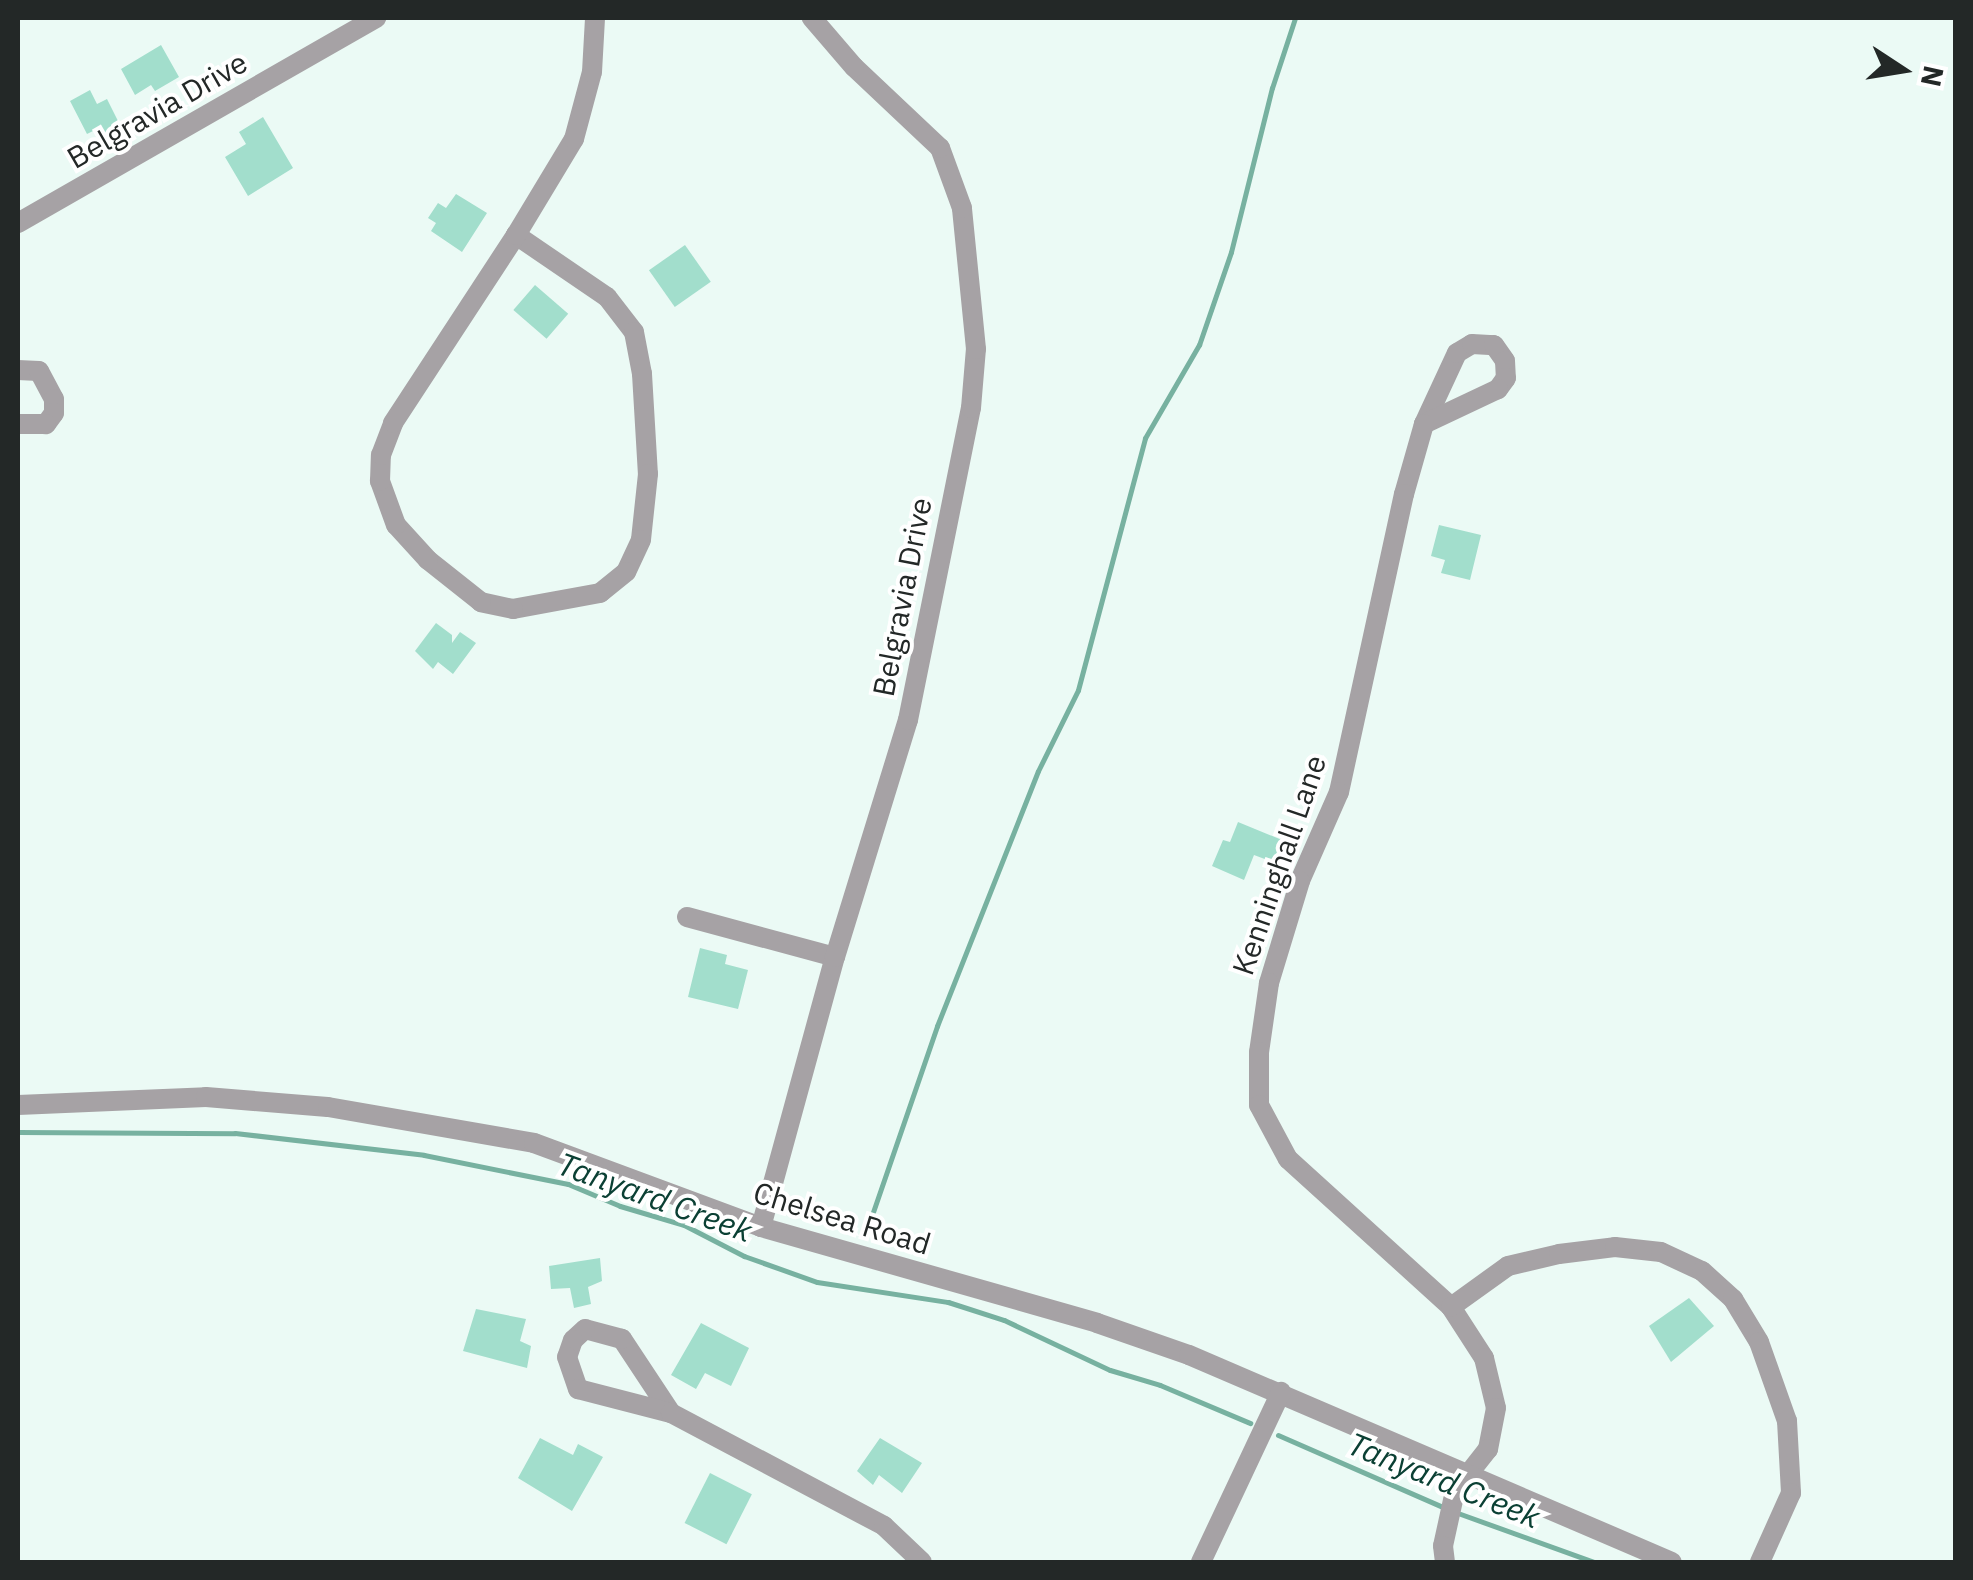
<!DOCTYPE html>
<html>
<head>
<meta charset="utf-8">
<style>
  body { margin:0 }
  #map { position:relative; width:1973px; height:1580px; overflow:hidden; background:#ebfaf5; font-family:"IBM Plex Sans",sans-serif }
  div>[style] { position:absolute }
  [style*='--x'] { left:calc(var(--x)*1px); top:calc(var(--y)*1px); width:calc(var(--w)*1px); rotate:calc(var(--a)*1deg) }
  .stream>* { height:5px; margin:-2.5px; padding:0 2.5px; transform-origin:2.5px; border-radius:2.5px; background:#77b1a0 }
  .building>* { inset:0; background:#a2decc; transform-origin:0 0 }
  .minor>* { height:20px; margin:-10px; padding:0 10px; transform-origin:10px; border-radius:10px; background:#a6a2a5 }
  span { translate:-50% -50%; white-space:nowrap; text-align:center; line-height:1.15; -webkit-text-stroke:8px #fff; paint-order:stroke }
  .street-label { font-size:30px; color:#232827 }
  .water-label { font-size:32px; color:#0b4034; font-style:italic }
  .frame { position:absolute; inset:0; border:20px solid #232827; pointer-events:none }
  .north { position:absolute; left:1853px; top:20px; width:100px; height:100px; -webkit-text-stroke:8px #fff; paint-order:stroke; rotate:102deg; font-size:28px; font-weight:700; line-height:40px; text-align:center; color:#232827 }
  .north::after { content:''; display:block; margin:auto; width:35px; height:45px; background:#232827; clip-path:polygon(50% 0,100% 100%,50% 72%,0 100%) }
</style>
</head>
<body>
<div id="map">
  <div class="stream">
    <div style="--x:18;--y:1132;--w:217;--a:0.3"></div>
    <div style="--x:235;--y:1133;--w:190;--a:6.6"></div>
    <div style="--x:424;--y:1155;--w:147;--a:11.4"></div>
    <div style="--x:568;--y:1184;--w:56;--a:22.9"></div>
    <div style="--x:620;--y:1206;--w:67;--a:16.5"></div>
    <div style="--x:684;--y:1225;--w:68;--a:27.3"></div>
    <div style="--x:744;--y:1256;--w:77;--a:19.6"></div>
    <div style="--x:817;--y:1282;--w:133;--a:8.7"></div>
    <div style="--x:948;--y:1302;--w:59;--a:17.8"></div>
    <div style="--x:1004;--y:1320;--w:117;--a:25.3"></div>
    <div style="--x:1110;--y:1370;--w:52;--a:16.7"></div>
    <div style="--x:1160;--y:1385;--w:98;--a:22.9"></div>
    <div style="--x:873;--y:1212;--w:197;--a:-71"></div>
    <div style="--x:937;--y:1026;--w:274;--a:-68.4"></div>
    <div style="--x:1038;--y:771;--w:90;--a:-63.7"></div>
    <div style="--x:1078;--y:690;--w:261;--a:-75.1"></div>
    <div style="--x:1145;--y:438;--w:108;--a:-59.9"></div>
    <div style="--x:1199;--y:345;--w:98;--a:-71"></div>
    <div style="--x:1231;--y:252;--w:169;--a:-76"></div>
    <div style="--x:1272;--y:88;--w:74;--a:-71.8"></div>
    <div style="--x:1278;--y:1435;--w:182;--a:23.6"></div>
    <div style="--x:1455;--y:1512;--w:148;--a:19.8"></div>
  </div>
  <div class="building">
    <div style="clip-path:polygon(161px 45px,179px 77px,155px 91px,151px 85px,135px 95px,121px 69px)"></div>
    <div style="clip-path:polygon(90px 90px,97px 104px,107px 99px,120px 125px,99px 136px,95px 130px,87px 134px,70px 101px)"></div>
    <div style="clip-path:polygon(263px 117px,293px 168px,248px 196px,225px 157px,246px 144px,239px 132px)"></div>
    <div style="clip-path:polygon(456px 194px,487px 213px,462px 252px,431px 231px,436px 223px,428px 218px,438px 203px,446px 208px)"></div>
    <div style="left:685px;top:245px;width:45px;height:44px;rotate:55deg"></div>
    <div style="left:535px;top:285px;width:44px;height:33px;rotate:41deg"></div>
    <div style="clip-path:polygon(1439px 525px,1481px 535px,1470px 580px,1441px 573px,1445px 560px,1431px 556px)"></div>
    <div style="clip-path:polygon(436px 623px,452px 635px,452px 643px,460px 632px,476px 643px,453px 674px,438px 662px,433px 669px,415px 651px)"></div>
    <div style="clip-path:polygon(1238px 822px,1282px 840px,1273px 862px,1254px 855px,1244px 880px,1212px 866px,1223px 840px,1230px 842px)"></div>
    <div style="clip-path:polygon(700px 948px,727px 955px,725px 964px,748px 970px,738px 1009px,688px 997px)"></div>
    <div style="clip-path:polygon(600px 1258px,602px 1281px,588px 1287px,591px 1304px,574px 1308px,570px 1288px,551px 1289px,549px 1266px)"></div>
    <div style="clip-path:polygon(1689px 1298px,1714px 1326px,1671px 1362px,1649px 1326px)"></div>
    <div style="clip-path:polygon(476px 1309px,526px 1319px,520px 1341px,531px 1346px,527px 1368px,463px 1351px)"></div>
    <div style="clip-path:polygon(701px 1323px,749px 1348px,731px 1386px,705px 1373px,696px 1389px,671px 1375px)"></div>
    <div style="clip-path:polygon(540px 1438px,573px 1455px,578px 1444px,603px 1457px,572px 1511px,518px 1478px)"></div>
    <div style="clip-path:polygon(880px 1438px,922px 1463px,902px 1493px,879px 1475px,873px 1485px,857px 1471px)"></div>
    <div style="left:710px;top:1473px;width:47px;height:56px;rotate:27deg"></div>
  </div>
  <div class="minor">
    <div style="--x:18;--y:223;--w:413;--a:-29.8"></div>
    <div style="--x:516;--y:235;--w:110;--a:34.3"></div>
    <div style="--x:607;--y:297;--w:44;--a:52.4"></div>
    <div style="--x:634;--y:332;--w:43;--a:79.2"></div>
    <div style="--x:642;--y:374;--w:100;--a:86.6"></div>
    <div style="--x:648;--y:474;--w:66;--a:96.1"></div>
    <div style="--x:641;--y:540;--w:35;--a:115"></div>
    <div style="--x:626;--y:572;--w:33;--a:141"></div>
    <div style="--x:600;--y:593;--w:88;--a:169.6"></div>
    <div style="--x:513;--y:609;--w:33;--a:-168"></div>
    <div style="--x:481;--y:602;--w:68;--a:-141.6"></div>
    <div style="--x:428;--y:560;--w:47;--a:-132.4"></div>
    <div style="--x:396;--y:525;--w:47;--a:-110"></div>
    <div style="--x:380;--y:481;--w:26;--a:-88"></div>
    <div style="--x:381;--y:455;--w:34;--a:-69"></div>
    <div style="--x:393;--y:423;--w:225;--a:-56.8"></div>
    <div style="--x:516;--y:235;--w:112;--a:-58.9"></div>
    <div style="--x:574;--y:139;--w:69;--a:-75"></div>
    <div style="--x:592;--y:72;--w:54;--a:-86.8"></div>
    <div style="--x:18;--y:370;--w:21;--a:3"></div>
    <div style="--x:39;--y:371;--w:32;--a:62"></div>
    <div style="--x:54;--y:399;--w:14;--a:90"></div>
    <div style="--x:54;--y:413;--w:14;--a:126"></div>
    <div style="--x:46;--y:424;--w:28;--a:180"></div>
    <div style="--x:1424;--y:424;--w:78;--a:-65.1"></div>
    <div style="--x:1457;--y:353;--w:17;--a:-31"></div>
    <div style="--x:1472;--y:344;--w:22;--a:3"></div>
    <div style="--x:1494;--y:345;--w:19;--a:55"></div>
    <div style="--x:1505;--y:361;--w:17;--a:87"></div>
    <div style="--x:1506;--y:378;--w:14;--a:126"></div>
    <div style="--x:1498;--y:389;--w:82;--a:154.7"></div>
    <div style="--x:1424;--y:424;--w:73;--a:105.9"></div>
    <div style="--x:1404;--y:494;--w:305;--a:102.3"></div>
    <div style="--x:1339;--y:792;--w:97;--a:113.7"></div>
    <div style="--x:1300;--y:881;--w:107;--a:106.9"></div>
    <div style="--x:1269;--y:983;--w:70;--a:98.2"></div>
    <div style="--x:1259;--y:1052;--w:53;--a:90"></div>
    <div style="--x:1259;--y:1105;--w:61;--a:61.8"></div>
    <div style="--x:1288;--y:1159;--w:220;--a:42.2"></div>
    <div style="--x:1451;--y:1307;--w:61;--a:57.1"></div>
    <div style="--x:1484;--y:1358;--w:51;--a:76.5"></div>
    <div style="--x:1496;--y:1408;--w:42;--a:101"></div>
    <div style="--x:1488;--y:1449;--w:53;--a:128.2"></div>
    <div style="--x:1455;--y:1491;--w:56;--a:102.3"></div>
    <div style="--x:1443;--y:1546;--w:16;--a:83"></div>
    <div style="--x:687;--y:917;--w:153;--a:15.1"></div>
    <div style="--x:18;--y:1105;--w:188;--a:-2.4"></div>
    <div style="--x:206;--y:1097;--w:122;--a:4.7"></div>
    <div style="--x:328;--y:1107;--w:209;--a:9.9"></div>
    <div style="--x:534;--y:1143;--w:242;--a:20.3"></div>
    <div style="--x:761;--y:1227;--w:349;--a:15.9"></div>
    <div style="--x:1097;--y:1323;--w:97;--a:19.2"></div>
    <div style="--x:1189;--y:1355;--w:525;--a:23.2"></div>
    <div style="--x:761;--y:1227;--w:280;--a:-74.7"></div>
    <div style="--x:835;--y:957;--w:248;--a:-72.9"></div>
    <div style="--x:908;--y:720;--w:318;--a:-78.6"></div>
    <div style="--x:971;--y:408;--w:59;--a:-85.2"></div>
    <div style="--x:976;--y:349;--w:142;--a:-95.7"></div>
    <div style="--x:962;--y:208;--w:64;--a:-110.1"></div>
    <div style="--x:940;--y:148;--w:118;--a:-136.7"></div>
    <div style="--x:854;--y:67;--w:65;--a:-130.6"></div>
    <div style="--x:1451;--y:1307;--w:70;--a:-35.7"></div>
    <div style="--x:1508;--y:1266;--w:52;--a:-13.2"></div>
    <div style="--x:1559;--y:1254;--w:56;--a:-7.1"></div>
    <div style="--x:1615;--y:1247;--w:46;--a:6.2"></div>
    <div style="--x:1661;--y:1252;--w:45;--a:24.9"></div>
    <div style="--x:1702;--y:1271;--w:42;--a:42.1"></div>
    <div style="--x:1733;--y:1299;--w:50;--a:58.8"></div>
    <div style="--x:1759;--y:1342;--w:84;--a:70.5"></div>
    <div style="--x:1787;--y:1421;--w:72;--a:86.8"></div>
    <div style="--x:1791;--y:1493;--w:76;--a:114.2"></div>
    <div style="--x:671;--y:1413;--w:89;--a:-123.5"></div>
    <div style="--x:622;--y:1339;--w:38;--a:-165"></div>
    <div style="--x:585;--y:1329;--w:16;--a:137"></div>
    <div style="--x:573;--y:1340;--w:18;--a:109"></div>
    <div style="--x:567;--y:1357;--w:34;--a:71"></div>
    <div style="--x:578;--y:1389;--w:96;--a:14.5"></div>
    <div style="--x:671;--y:1413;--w:241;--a:27.9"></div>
    <div style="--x:884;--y:1526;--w:52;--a:43.5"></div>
    <div style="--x:1201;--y:1562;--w:188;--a:-64.8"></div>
  </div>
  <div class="street-label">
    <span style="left:157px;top:110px;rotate:-30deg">Belgravia Drive</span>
    <span style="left:902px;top:597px;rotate:-79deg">Belgravia Drive</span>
    <span style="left:1279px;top:865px;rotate:-71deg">Kenninghall Lane</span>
    <span style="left:842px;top:1218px;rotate:17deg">Chelsea Road</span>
  </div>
  <div class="water-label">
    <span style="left:655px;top:1197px;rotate:20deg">Tanyard Creek</span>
    <span style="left:1444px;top:1480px;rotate:22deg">Tanyard Creek</span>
  </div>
  <div class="frame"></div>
  <div class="north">N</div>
</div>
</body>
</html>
